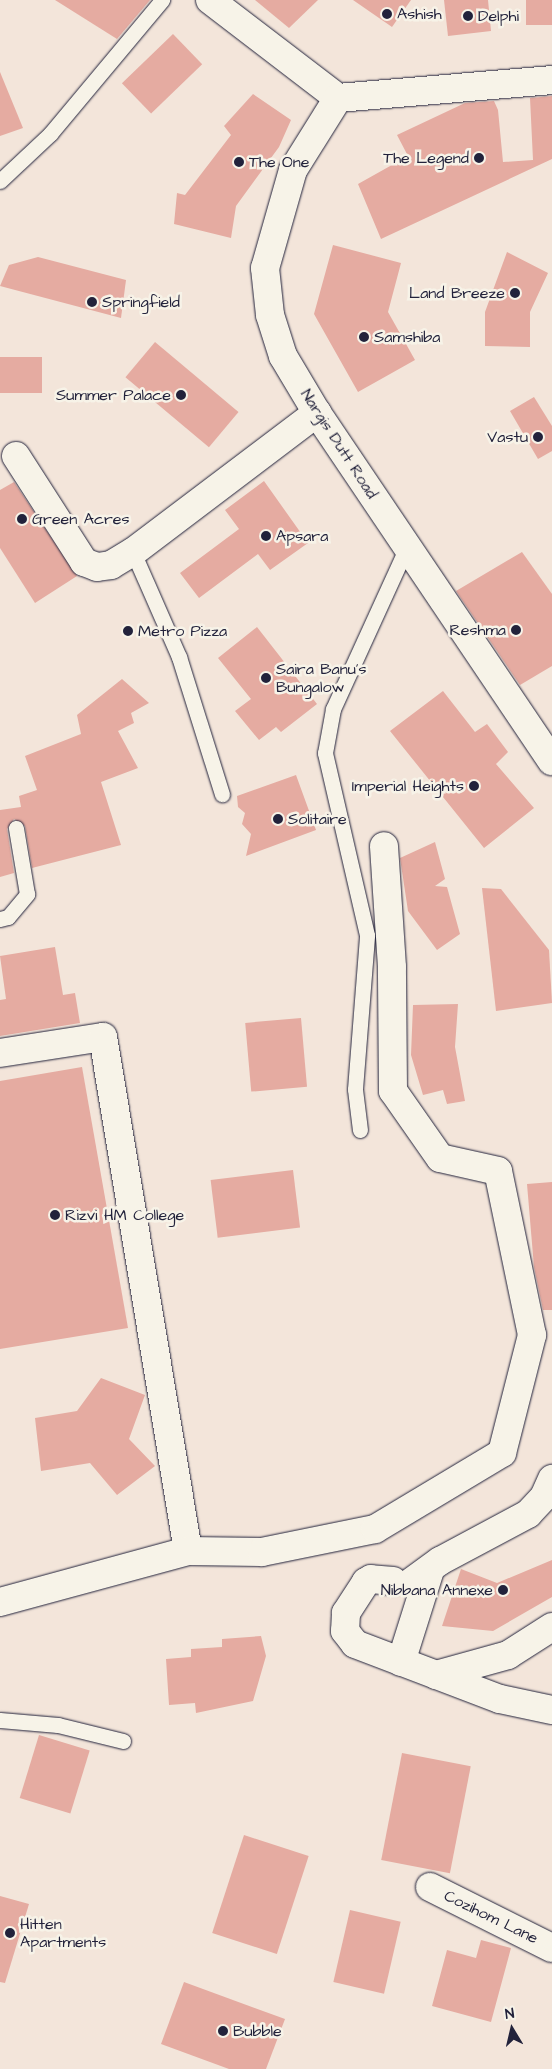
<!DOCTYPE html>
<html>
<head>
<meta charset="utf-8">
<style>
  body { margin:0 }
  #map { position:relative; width:552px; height:2069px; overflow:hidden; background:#f3e5da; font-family:"Architects Daughter",sans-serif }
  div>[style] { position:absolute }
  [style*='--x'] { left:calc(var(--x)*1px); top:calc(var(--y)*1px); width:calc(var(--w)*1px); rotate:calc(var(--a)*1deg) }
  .building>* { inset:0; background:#e5aba1; transform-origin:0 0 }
  .roads { filter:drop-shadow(0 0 1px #22223b) drop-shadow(0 0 1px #22223b) }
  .lane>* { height:15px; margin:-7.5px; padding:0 7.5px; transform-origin:7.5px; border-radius:7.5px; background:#f7f3e8 }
  .street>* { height:28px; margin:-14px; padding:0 14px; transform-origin:14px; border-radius:14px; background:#f7f3e8 }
  .dots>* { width:14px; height:14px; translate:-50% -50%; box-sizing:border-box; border:2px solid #f7f3e8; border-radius:50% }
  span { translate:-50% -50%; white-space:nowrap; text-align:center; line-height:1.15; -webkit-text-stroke:5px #f7f3e8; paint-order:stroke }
  .poi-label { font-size:16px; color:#22223b }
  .left { translate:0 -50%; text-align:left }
  .right { translate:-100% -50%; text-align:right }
  .street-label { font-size:16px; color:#22223b }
  .north { position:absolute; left:487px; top:2004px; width:50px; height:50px; -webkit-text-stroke:4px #f7f3e8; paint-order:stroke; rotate:351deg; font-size:14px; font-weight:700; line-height:20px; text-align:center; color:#22223b }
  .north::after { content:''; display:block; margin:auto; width:18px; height:22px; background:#22223b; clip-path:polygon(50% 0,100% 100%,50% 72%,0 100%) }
</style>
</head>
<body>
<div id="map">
  <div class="building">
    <div style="clip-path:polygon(55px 0,150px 0,117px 39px)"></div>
    <div style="clip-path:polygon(255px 0,318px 0,289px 28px)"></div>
    <div style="clip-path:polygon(353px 0,411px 0,392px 27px)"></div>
    <div style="clip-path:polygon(444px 0,488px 0,491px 31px,448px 36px)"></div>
    <div style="left:526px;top:0;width:26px;height:25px"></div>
    <div style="left:173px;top:34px;width:42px;height:71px;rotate:46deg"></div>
    <div style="clip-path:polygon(0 72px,23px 128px,0 136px)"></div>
    <div style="clip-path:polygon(253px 94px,291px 120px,279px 147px,236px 206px,231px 238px,174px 224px,177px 193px,185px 195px,231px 135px,224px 126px)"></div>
    <div style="clip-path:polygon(552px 96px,552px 159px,381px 239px,358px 184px,408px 156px,397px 135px,465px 103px,494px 101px,498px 110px,503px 162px,533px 160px,530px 98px)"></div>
    <div style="clip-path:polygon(333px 245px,401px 263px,388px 312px,415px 360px,358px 392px,314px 314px)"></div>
    <div style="clip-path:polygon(507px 252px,548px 273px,530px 312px,530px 347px,485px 346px,485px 312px)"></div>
    <div style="clip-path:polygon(38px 257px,126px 280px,121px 318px,0 286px,9px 265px)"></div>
    <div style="left:155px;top:342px;width:109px;height:46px;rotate:40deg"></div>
    <div style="left:0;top:357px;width:42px;height:36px"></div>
    <div style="clip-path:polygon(534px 397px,552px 426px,552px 451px,538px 459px,510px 411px)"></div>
    <div style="clip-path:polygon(264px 481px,308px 543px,270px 570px,258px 554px,199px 598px,180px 573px,239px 529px,225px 510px)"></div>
    <div style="clip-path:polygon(14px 482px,77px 576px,35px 603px,0 548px,0 490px)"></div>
    <div style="clip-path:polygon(522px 552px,552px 594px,552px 666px,520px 685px,456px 591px)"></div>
    <div style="clip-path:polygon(257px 627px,317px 704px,281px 732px,276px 727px,259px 740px,235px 711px,251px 699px,218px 658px)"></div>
    <div style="clip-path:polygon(122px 679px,149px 703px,131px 713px,134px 723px,118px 731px,138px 768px,101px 782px,121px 845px,32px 868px,25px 826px,14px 819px,7px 829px,14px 873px,0 877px,0 810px,21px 807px,19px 796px,37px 790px,25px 756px,81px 734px,77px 715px)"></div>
    <div style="clip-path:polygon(443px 691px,475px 732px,487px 724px,508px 752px,496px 764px,534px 808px,484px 848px,390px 731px)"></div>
    <div style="clip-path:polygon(296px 775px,316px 830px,246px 856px,251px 834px,242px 824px,245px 813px,238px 807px,237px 796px)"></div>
    <div style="clip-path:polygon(435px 842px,445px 879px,435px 886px,447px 887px,460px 934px,437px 950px,408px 911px,400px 858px)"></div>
    <div style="clip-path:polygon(482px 888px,501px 889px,549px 950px,552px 1003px,496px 1011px)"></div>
    <div style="clip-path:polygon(55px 947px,63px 995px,75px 993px,80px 1023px,0 1036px,0 1000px,6px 999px,0 956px)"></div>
    <div style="clip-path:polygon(458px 1004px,455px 1047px,465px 1101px,447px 1104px,443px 1090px,423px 1095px,411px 1055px,413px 1005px)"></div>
    <div style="left:301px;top:1018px;width:69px;height:56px;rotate:85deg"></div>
    <div style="clip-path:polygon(82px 1067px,128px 1328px,0 1349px,0 1081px)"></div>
    <div style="left:293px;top:1170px;width:58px;height:83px;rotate:83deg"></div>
    <div style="clip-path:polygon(552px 1182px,552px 1310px,543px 1310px,534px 1267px,527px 1184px)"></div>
    <div style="clip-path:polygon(101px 1378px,145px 1395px,129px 1439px,155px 1466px,117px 1495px,90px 1463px,41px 1471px,35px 1418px,77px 1411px)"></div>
    <div style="clip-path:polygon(552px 1560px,552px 1597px,493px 1631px,442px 1626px,461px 1569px,497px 1583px)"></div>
    <div style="clip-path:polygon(261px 1636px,266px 1656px,253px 1701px,196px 1713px,195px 1703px,169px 1705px,166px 1659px,191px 1657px,191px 1649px,222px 1647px,222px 1639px)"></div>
    <div style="left:39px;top:1735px;width:53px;height:66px;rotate:17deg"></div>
    <div style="left:402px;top:1753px;width:70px;height:109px;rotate:11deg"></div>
    <div style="left:244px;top:1835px;width:68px;height:103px;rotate:18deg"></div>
    <div style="clip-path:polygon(0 1896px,29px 1904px,5px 1983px,0 1982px)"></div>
    <div style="left:350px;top:1910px;width:52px;height:74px;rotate:13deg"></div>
    <div style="clip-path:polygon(481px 1940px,511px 1948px,491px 2022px,432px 2006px,447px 1950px,476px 1958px)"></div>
    <div style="clip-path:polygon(184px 1982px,285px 2019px,266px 2069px,229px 2069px,161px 2044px)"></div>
  </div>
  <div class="roads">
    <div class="lane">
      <div style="--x:0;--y:181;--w:69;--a:-43.2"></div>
      <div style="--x:50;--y:134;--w:175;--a:-50.1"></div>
      <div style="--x:133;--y:552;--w:115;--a:66.3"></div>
      <div style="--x:179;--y:657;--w:144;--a:72.6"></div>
      <div style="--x:0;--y:919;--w:8;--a:-14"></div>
      <div style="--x:8;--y:917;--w:30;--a:-50"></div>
      <div style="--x:27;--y:894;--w:67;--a:-99.5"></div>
      <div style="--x:360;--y:1130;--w:41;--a:-97"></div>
      <div style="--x:355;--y:1089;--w:154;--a:-85.5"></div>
      <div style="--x:367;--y:935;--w:187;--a:-103"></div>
      <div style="--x:325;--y:753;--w:45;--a:-79.7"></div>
      <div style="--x:333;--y:709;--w:176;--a:-65.5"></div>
      <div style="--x:0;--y:1720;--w:58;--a:4.9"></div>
      <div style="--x:58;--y:1725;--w:67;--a:13.8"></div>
    </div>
    <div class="street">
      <div style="--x:210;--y:0;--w:161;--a:37.4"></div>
      <div style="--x:338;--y:98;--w:215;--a:-4.8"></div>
      <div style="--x:338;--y:98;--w:85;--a:122"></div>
      <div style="--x:293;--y:170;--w:102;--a:105.9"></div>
      <div style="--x:265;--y:268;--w:47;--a:83.9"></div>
      <div style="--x:270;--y:315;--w:43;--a:72.4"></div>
      <div style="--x:283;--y:356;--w:66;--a:59.2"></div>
      <div style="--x:317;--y:413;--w:420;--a:56"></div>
      <div style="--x:16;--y:456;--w:126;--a:57.3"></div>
      <div style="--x:84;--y:562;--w:14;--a:21"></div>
      <div style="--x:97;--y:567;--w:14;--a:-8"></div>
      <div style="--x:111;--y:565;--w:26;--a:-31"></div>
      <div style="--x:133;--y:552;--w:231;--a:-37.1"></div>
      <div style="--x:0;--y:1053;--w:104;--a:-8.8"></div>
      <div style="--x:103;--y:1037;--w:521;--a:80.61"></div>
      <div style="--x:393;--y:1581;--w:22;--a:-175"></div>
      <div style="--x:371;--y:1579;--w:6;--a:149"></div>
      <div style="--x:366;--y:1582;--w:37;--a:123"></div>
      <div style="--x:346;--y:1613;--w:18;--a:93"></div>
      <div style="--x:345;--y:1631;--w:16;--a:52"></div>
      <div style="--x:355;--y:1644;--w:155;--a:20.8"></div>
      <div style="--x:500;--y:1699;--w:53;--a:11.9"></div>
      <div style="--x:411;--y:1582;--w:36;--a:-36"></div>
      <div style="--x:440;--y:1561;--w:100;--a:-28.1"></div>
      <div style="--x:528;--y:1514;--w:23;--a:-47"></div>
      <div style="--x:544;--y:1497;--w:20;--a:-66"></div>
      <div style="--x:0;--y:1602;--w:195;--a:-15.2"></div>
      <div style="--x:188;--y:1551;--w:74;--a:0.8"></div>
      <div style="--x:262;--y:1552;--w:115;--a:-11.5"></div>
      <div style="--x:375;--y:1529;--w:148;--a:-30.9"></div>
      <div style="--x:502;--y:1453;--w:122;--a:-75.7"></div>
      <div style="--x:532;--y:1335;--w:167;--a:-101.7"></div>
      <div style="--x:498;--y:1171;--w:59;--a:-167.4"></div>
      <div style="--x:440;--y:1158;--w:82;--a:-125"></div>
      <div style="--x:393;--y:1091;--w:124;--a:-90.5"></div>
      <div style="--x:392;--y:967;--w:121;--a:-93.8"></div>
      <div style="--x:401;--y:1662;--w:96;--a:-72.5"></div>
      <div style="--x:436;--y:1675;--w:75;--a:-15.5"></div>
      <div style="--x:508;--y:1655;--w:52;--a:-32.5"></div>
      <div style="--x:430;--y:1887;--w:136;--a:26.6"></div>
    </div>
  </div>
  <div class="dots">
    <div style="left:387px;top:14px;background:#22223b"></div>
    <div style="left:468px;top:16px;background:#22223b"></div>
    <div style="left:479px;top:158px;background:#22223b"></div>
    <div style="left:239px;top:162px;background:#22223b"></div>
    <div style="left:515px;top:293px;background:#22223b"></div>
    <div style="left:92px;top:302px;background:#22223b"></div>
    <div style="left:364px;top:337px;background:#22223b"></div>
    <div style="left:181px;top:395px;background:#22223b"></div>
    <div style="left:538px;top:437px;background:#22223b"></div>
    <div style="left:22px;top:519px;background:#22223b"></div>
    <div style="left:266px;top:536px;background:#22223b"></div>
    <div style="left:516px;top:630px;background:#22223b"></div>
    <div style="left:128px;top:631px;background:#22223b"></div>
    <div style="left:266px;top:678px;background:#22223b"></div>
    <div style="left:474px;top:786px;background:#22223b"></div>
    <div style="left:278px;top:819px;background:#22223b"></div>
    <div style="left:55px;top:1215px;background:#22223b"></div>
    <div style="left:503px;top:1590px;background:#22223b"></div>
    <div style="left:10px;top:1933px;background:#22223b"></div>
    <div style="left:223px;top:2031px;background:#22223b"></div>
  </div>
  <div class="poi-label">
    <span class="left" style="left:397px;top:14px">Ashish</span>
    <span class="left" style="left:478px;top:16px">Delphi</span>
    <span class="right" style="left:469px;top:158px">The Legend</span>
    <span class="left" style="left:249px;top:162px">The One</span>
    <span class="right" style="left:505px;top:293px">Land Breeze</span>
    <span class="left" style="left:102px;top:302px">Springfield</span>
    <span class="left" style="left:374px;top:337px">Samshiba</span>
    <span class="right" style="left:171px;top:395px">Summer Palace</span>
    <span class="right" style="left:528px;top:437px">Vastu</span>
    <span class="left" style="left:32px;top:519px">Green Acres</span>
    <span class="left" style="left:276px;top:536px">Apsara</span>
    <span class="right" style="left:506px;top:630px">Reshma</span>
    <span class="left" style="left:138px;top:631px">Metro Pizza</span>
    <span class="left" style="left:276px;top:678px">Saira Banu's<br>Bungalow</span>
    <span class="right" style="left:464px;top:786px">Imperial Heights</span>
    <span class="left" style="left:288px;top:819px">Solitaire</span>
    <span class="left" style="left:65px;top:1215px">Rizvi HM College</span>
    <span class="right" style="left:493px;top:1590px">Nibbana Annexe</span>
    <span class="left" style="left:20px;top:1933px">Hitten<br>Apartments</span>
    <span class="left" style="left:233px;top:2031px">Bubble</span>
  </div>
  <div class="street-label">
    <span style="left:339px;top:444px;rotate:57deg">Nargis Dutt Road</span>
    <span style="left:491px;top:1917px;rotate:26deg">Cozihom Lane</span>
  </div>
  <div class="north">N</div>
</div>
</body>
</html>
